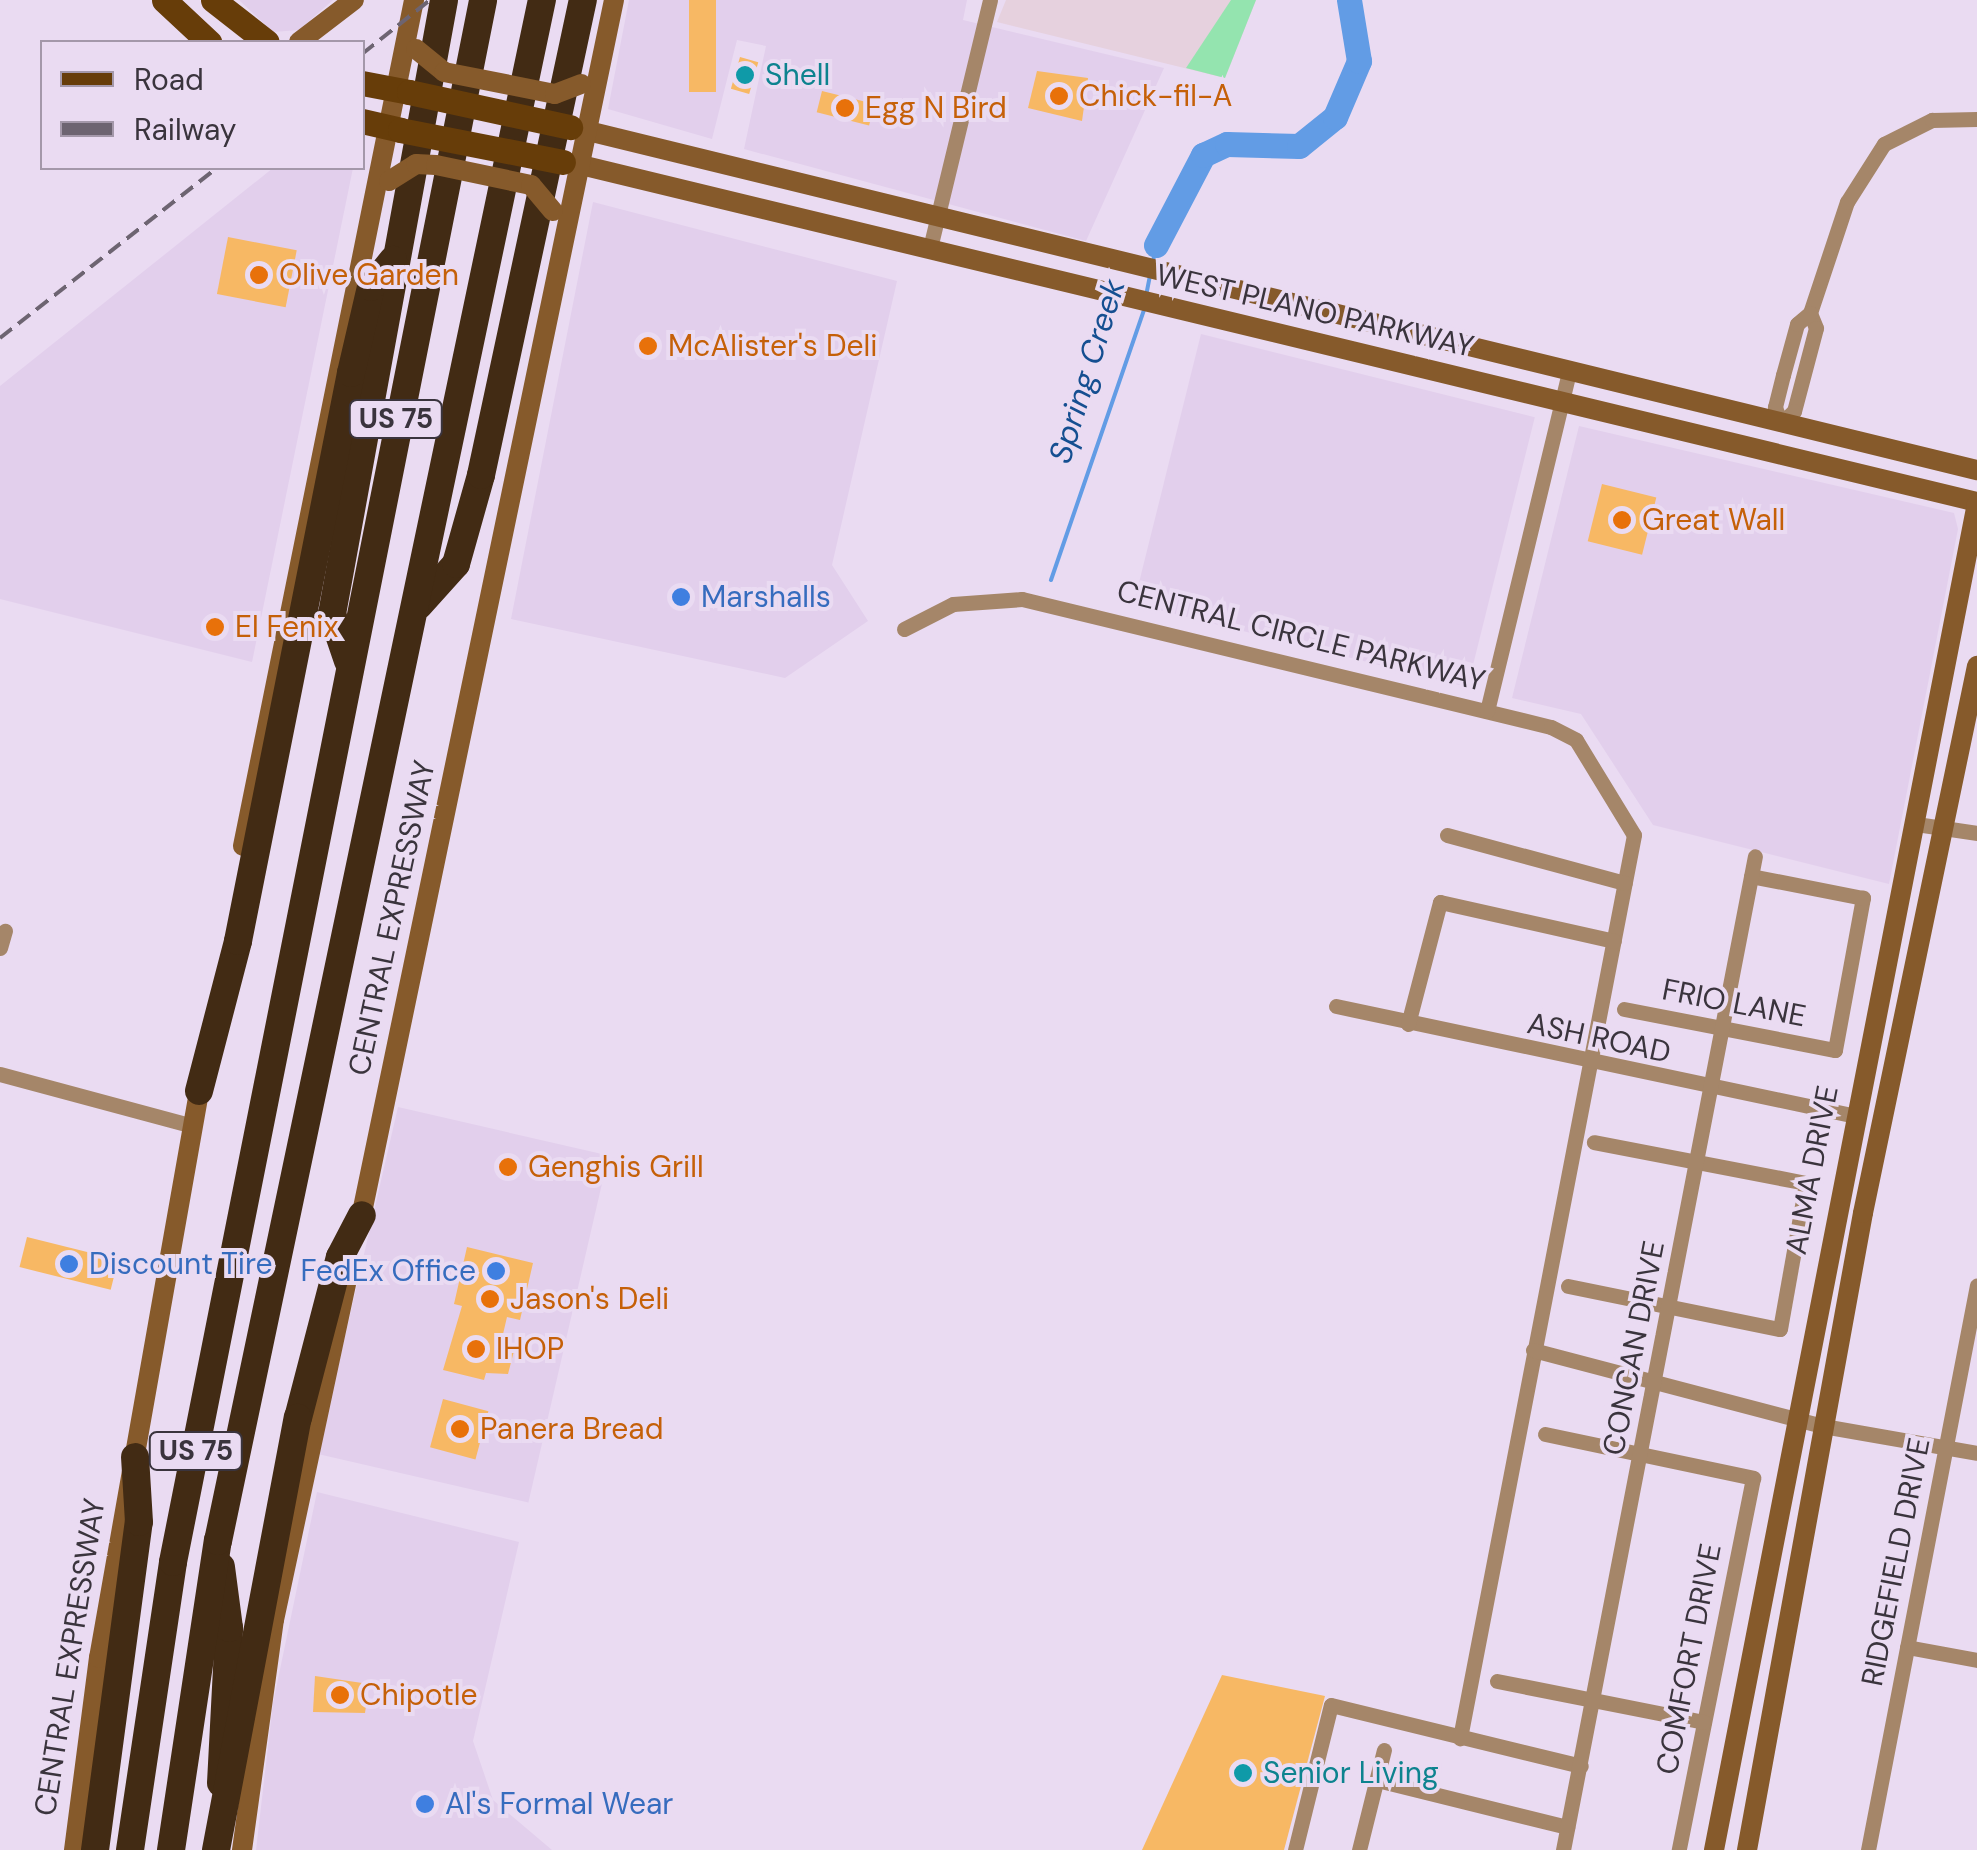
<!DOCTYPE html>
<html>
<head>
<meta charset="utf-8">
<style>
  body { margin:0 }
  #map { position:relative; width:1977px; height:1850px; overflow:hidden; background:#eadbf2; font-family:"DM Sans",sans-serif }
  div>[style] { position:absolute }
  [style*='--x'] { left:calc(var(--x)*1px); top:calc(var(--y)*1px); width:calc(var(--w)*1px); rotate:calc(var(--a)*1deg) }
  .built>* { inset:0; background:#e2cfec; transform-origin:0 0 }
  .education>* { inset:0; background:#e6d1de }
  .green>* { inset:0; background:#94e4af }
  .stream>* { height:4px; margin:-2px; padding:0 2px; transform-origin:2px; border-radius:2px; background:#629ce5 }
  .river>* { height:25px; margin:-12.5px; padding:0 12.5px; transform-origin:12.5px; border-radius:12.5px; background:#629ce5 }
  .building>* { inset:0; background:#f7b864; transform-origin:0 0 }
  .street>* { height:15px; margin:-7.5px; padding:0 7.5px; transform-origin:7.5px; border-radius:7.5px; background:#a58669 }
  .secondary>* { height:20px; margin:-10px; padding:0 10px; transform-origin:10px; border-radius:10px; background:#865a2b }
  .primary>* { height:25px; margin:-12.5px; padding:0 12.5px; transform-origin:12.5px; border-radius:12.5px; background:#673d09 }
  .highway>* { height:28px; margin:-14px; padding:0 14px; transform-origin:14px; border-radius:14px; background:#422b14 }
  .rail>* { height:4px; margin-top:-2px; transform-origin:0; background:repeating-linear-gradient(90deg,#6d6471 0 15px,transparent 0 23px) }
  .secondary-bridge>* { height:20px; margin:-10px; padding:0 10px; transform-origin:10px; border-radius:10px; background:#865a2b }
  .primary-bridge>* { height:25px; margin:-12.5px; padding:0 12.5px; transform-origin:12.5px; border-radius:12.5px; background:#673d09 }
  .highway-bridge>* { height:28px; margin:-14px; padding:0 14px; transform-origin:14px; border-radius:14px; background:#422b14 }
  .dots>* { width:28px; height:28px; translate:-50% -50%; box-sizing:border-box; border:5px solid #eadbf2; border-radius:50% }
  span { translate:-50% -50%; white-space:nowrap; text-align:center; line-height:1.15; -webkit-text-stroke:8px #eadbf2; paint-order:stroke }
  .shield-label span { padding:2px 8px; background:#eadbf2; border:2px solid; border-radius:8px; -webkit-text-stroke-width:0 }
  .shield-label { font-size:28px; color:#3a343d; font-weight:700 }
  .culture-label { font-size:30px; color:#0d838f }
  .left { translate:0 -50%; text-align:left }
  .food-label { font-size:30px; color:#c56008 }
  .street-label { font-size:30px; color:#3a343d }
  .shop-label { font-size:30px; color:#366cbe }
  .right { translate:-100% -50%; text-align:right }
  .water-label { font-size:32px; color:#154f91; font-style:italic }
  .legend { position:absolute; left:40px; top:40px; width:325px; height:130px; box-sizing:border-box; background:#eadbf2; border:2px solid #a498aa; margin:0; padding:12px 18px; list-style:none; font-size:30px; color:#3a343d }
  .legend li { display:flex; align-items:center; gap:20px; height:50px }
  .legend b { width:50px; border:2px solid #a498aa }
</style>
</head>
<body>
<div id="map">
  <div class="built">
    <div style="clip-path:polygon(239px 0,333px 0,299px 30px,273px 32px)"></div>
    <div style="clip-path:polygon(629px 0,967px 0,963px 20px,1164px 68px,1086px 241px,744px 149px,766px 46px,737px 40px,712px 139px,608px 109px)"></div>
    <div style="clip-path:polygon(273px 168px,353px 168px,252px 662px,0 599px,0 386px)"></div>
    <div style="clip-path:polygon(593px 202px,897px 281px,832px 565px,868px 621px,785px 678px,511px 619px)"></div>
    <div style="left:1201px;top:334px;width:344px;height:278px;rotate:14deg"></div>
    <div style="clip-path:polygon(1579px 426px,1954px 513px,1958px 529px,1889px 884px,1653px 825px,1581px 714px,1512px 698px)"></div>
    <div style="left:398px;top:1107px;width:216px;height:356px;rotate:13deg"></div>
    <div style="clip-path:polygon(317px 1492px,519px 1542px,473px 1741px,493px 1800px,552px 1850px,256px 1850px,273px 1703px)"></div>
  </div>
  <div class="education">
    <div style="clip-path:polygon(1006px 0,1256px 0,1225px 78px,997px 22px)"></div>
  </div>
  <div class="green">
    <div style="clip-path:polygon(1231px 0,1256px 0,1225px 78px,1186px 68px)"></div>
  </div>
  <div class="stream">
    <div style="--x:1153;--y:262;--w:17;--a:-80"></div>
    <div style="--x:1146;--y:296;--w:20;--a:-79"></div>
    <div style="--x:1051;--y:580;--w:286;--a:-71"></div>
  </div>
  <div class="river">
    <div style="--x:1156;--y:245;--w:102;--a:-62.4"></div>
    <div style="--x:1203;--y:155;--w:26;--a:-25"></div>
    <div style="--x:1227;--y:144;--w:72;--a:1.6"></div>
    <div style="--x:1299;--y:146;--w:46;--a:-38.9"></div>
    <div style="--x:1335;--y:117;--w:61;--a:-66.8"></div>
    <div style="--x:1359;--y:61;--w:62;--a:-99.3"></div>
  </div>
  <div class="building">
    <div style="left:689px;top:0;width:27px;height:92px"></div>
    <div style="left:740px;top:57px;width:19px;height:33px;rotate:16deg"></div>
    <div style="clip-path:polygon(1037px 71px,1088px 78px,1082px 121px,1028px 108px)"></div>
    <div style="left:822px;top:91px;width:54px;height:22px;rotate:14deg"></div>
    <div style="left:228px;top:237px;width:70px;height:58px;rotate:11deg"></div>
    <div style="left:1602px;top:484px;width:56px;height:59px;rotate:14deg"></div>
    <div style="left:27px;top:1237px;width:94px;height:31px;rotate:14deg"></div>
    <div style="clip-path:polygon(467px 1247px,533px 1263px,520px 1320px,507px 1317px,500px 1347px,514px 1351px,508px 1374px,486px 1373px,484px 1380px,443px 1370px,462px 1306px,454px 1304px)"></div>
    <div style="left:443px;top:1399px;width:47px;height:50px;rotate:15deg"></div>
    <div style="clip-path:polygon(1222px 1675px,1325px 1696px,1284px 1850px,1142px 1850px)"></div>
    <div style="clip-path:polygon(315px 1676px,369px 1684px,365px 1713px,313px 1712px)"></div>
  </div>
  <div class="street">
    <div style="--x:930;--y:248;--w:255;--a:-76.4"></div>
    <div style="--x:1810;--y:313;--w:117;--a:-71.6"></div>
    <div style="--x:1847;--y:202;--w:69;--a:-57.5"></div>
    <div style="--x:1884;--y:144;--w:54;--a:-26.6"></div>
    <div style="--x:1932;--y:120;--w:45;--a:-1.3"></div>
    <div style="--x:1810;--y:313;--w:16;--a:68"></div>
    <div style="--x:1816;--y:328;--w:86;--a:104.8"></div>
    <div style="--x:1794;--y:411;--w:18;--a:137"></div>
    <div style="--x:1781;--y:423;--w:17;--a:-111"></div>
    <div style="--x:1775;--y:407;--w:33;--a:-76"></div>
    <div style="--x:1783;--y:375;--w:53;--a:-74.6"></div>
    <div style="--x:1797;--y:324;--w:17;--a:-40"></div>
    <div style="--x:904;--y:629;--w:55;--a:-27"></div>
    <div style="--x:953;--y:604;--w:69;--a:-4.1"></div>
    <div style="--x:1022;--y:599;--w:544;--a:13.6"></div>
    <div style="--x:1551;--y:727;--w:28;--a:27"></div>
    <div style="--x:1576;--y:740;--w:111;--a:58.6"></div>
    <div style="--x:1634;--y:835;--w:920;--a:100.91"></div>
    <div style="--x:1487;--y:711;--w:350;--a:-76.4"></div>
    <div style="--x:1916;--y:824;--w:62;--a:8.4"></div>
    <div style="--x:1447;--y:835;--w:184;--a:15.1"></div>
    <div style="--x:0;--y:948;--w:18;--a:-74"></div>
    <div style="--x:1336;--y:1006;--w:526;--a:11.95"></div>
    <div style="--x:1624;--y:1009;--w:215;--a:11"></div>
    <div style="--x:1835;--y:1050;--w:155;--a:-79.6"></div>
    <div style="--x:1863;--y:898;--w:114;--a:-168.9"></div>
    <div style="--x:1408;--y:1024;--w:126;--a:-75.3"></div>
    <div style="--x:1440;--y:902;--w:178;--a:12.6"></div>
    <div style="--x:0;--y:1074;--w:200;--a:15.1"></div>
    <div style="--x:1568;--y:1286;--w:216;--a:11.5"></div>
    <div style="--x:1780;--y:1329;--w:148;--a:-79.9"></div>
    <div style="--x:1806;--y:1183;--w:216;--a:-169.1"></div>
    <div style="--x:1533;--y:1350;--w:300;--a:14.7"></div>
    <div style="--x:1823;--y:1426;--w:156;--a:9.9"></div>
    <div style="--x:1545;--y:1434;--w:213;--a:11.9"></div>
    <div style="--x:1753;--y:1478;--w:379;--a:101.3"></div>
    <div style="--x:1907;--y:1647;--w:71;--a:10.5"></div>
    <div style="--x:1497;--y:1681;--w:211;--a:11.2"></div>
    <div style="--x:1377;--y:1780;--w:196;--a:13.9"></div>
    <div style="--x:1295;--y:1850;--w:149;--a:-76.1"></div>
    <div style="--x:1331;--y:1705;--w:257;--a:13.7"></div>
    <div style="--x:1359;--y:1850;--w:103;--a:-76"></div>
    <div style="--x:1563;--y:1850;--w:1012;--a:-79.07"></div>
    <div style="--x:1868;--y:1850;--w:575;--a:-79.08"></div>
  </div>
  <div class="secondary">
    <div style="--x:299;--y:42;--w:69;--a:-37.4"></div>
    <div style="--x:588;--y:131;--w:1430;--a:13.72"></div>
    <div style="--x:581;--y:165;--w:1436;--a:13.57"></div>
    <div style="--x:243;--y:846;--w:863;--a:-78.57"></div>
    <div style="--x:359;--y:1227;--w:1253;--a:-78.26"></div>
    <div style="--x:74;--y:1850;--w:194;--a:-82.6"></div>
    <div style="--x:99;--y:1658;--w:586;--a:-79.98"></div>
    <div style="--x:242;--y:1850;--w:232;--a:-82.1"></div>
    <div style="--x:274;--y:1620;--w:344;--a:-77.9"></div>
    <div style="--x:1714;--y:1850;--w:1372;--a:-78.95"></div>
    <div style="--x:1747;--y:1850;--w:647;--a:-79.68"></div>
    <div style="--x:1863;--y:1213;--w:559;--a:-78.23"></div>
  </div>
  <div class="primary">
    <div style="--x:164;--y:0;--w:62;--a:43"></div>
    <div style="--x:213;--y:0;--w:68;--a:37.9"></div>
    <div style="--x:362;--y:83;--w:48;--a:10.8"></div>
    <div style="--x:362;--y:121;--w:39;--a:13"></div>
  </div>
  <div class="highway">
    <div style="--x:419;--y:605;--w:55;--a:-47.9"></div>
    <div style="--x:456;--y:564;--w:92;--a:-74.3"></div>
    <div style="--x:481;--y:475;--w:486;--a:-77.9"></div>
    <div style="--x:348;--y:661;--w:50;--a:-108.8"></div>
    <div style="--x:332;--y:614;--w:624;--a:-79.66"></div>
    <div style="--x:199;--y:1091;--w:155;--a:-75.4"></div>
    <div style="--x:238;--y:941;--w:579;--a:-78.75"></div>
    <div style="--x:351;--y:373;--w:88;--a:-76.9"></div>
    <div style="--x:371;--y:287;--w:35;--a:-51"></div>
    <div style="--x:298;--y:1418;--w:166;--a:-75.4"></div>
    <div style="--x:340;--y:1257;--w:47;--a:-62.4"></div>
    <div style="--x:221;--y:1783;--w:155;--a:-87"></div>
    <div style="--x:229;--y:1628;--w:62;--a:-97.5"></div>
    <div style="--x:95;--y:1850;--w:331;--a:-82.4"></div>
    <div style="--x:139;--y:1522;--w:65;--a:-93.5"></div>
    <div style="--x:130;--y:1850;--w:291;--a:-81.5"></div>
    <div style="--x:173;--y:1562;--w:1592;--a:-78.77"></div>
    <div style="--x:171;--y:1850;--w:313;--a:-81.4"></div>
    <div style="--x:218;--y:1541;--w:1575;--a:-78.13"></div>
  </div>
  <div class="rail">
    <div style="--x:362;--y:54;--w:87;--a:-38.5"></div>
    <div style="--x:0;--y:338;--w:276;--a:-38.1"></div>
  </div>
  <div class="secondary-bridge">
    <div style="--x:416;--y:49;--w:36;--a:39"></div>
    <div style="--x:444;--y:72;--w:113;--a:11.2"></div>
    <div style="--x:555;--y:94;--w:28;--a:-21"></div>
    <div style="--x:389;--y:181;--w:32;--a:-32"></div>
    <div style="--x:416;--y:164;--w:20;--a:3"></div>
    <div style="--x:436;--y:165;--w:97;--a:11.9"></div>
    <div style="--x:531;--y:185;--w:34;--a:50"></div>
  </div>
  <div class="primary-bridge">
    <div style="--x:409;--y:92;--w:165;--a:12.3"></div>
    <div style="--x:400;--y:130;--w:166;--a:11.1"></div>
  </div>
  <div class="highway-bridge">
    <div style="--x:216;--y:1850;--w:440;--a:-79.3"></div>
  </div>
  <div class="dots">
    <div style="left:745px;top:75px;background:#0f9aa8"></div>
    <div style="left:1059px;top:96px;background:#e8710a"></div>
    <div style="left:845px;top:108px;background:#e8710a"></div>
    <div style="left:259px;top:275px;background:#e8710a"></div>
    <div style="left:648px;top:346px;background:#e8710a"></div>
    <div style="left:1622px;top:520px;background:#e8710a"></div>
    <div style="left:681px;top:597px;background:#3f7fe0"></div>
    <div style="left:215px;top:627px;background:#e8710a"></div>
    <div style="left:508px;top:1167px;background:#e8710a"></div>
    <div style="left:69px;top:1264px;background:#3f7fe0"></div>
    <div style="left:496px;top:1271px;background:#3f7fe0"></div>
    <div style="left:490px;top:1299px;background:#e8710a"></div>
    <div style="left:476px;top:1349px;background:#e8710a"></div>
    <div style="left:460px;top:1429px;background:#e8710a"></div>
    <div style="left:340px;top:1695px;background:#e8710a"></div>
    <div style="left:1243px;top:1773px;background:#0f9aa8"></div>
    <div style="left:425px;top:1804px;background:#3f7fe0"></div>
  </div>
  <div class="shield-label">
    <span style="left:396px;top:419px">US 75</span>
    <span style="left:196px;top:1451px">US 75</span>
  </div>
  <div class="culture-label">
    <span class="left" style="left:765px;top:75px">Shell</span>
    <span class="left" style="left:1263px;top:1773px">Senior Living</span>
  </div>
  <div class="food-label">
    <span class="left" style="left:1079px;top:96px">Chick-fil-A</span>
    <span class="left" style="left:865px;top:108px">Egg N Bird</span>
    <span class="left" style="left:279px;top:275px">Olive Garden</span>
    <span class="left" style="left:668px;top:346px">McAlister's Deli</span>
    <span class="left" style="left:1642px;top:520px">Great Wall</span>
    <span class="left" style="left:235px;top:627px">El Fenix</span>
    <span class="left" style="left:528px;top:1167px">Genghis Grill</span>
    <span class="left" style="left:510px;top:1299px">Jason's Deli</span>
    <span class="left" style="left:496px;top:1349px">IHOP</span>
    <span class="left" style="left:480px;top:1429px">Panera Bread</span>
    <span class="left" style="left:360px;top:1695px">Chipotle</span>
  </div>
  <div class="street-label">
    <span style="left:1315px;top:311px;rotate:13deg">WEST PLANO PARKWAY</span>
    <span style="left:1301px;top:636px;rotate:14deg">CENTRAL CIRCLE PARKWAY</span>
    <span style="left:392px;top:918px;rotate:-78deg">CENTRAL EXPRESSWAY</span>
    <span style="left:1734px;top:1003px;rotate:11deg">FRIO LANE</span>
    <span style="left:1599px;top:1038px;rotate:12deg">ASH ROAD</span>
    <span style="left:1812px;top:1170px;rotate:-79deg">ALMA DRIVE</span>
    <span style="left:1634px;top:1348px;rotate:-79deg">CONCAN DRIVE</span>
    <span style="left:1896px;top:1562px;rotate:-79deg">RIDGEFIELD DRIVE</span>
    <span style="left:70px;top:1657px;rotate:-81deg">CENTRAL EXPRESSWAY</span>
    <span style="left:1689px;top:1659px;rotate:-79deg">COMFORT DRIVE</span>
  </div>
  <div class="shop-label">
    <span class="left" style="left:701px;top:597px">Marshalls</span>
    <span class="left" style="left:89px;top:1264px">Discount Tire</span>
    <span class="right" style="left:476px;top:1271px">FedEx Office</span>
    <span class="left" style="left:445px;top:1804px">Al's Formal Wear</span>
  </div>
  <div class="water-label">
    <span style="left:1087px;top:371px;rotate:-73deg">Spring Creek</span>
  </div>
  <ul class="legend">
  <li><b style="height:12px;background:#673d09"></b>Road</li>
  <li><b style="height:12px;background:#6d6471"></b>Railway</li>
  </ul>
</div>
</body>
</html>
